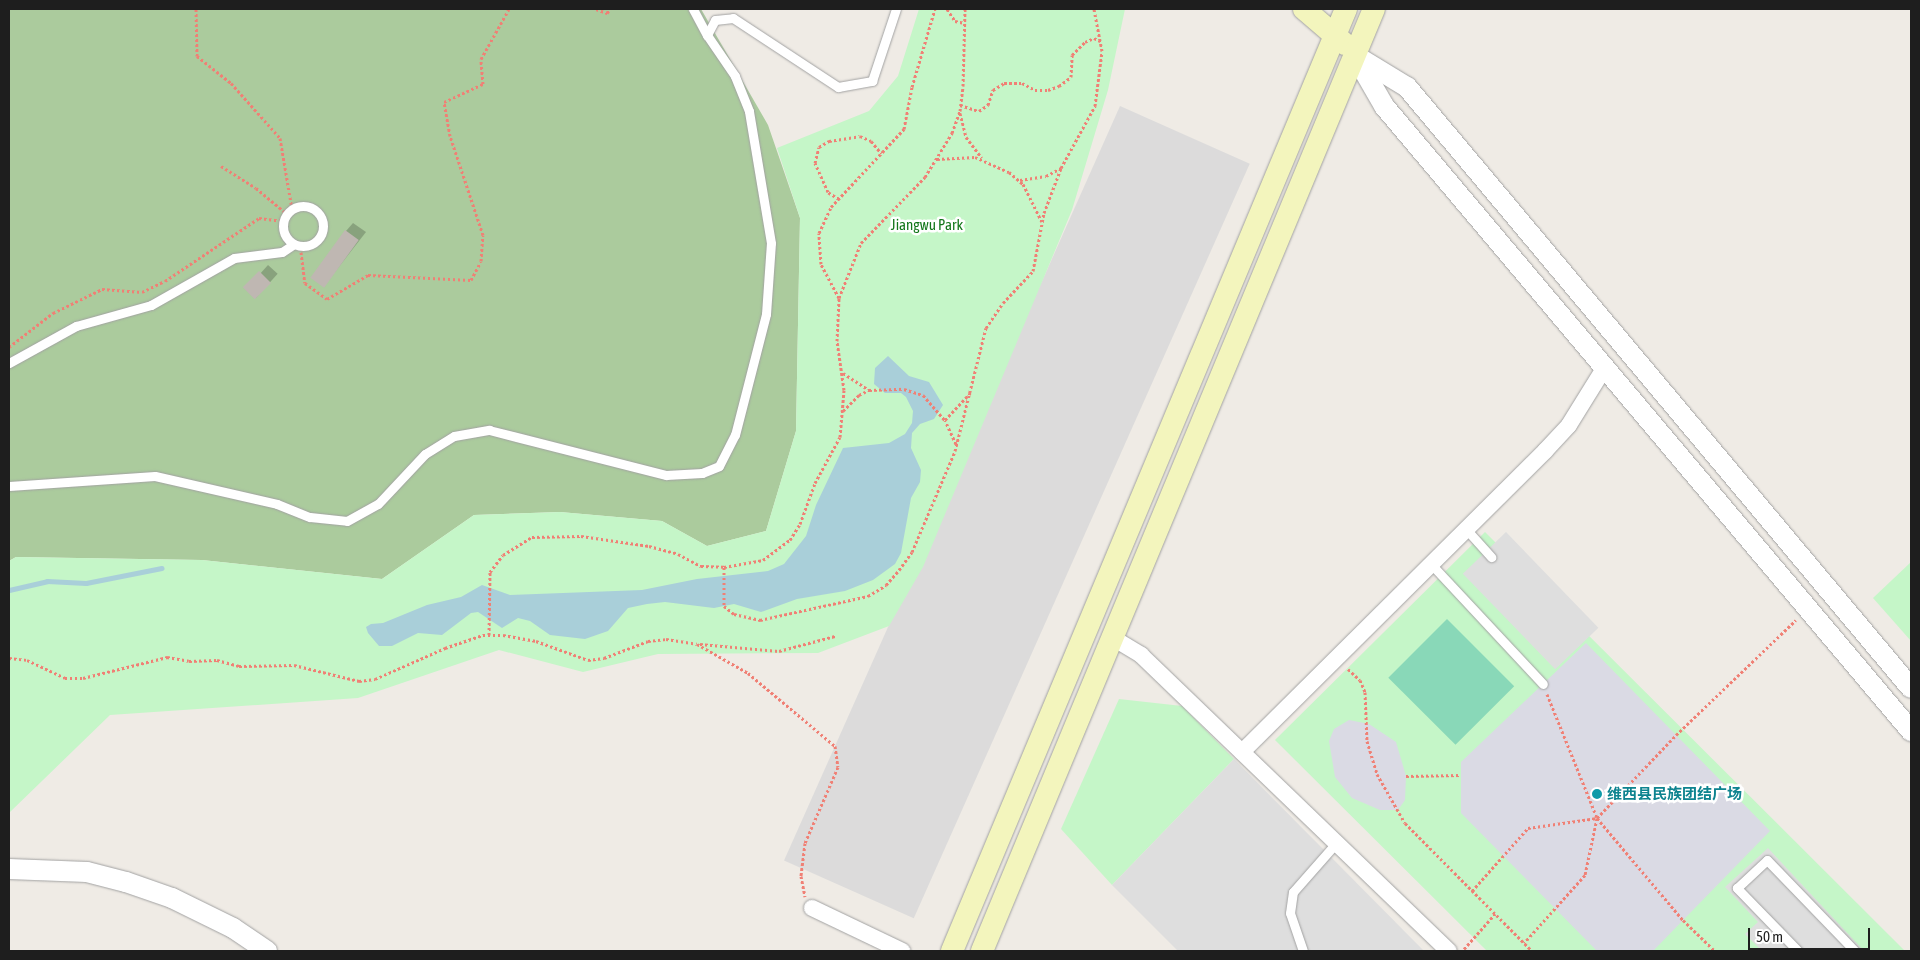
<!DOCTYPE html>
<html>
<head>
<meta charset="utf-8">
<style>
  body { margin:0 }
  #map { position:relative; width:1920px; height:960px; overflow:hidden; background:#efebe5; font-family:"Asap Condensed","Noto Sans SC",sans-serif }
  div>[style] { position:absolute }
  [style*='--x'] { left:calc(var(--x)*1px); top:calc(var(--y)*1px); width:calc(var(--w)*1px); rotate:calc(var(--a)*1deg) }
  .residential>* { inset:0; background:#dcdbdb; transform-origin:0 0 }
  .forest>* { inset:0; background:#abcb9d }
  .park>* { inset:0; background:#c5f6c8 }
  .pitch>* { inset:0; background:#89d8b8; transform-origin:0 0 }
  .parking>* { inset:0; background:#dedede; transform-origin:0 0 }
  .plaza>* { inset:0; background:#dadae4 }
  .water>* { inset:0; background:#a9cfd9 }
  .shadow>* { inset:0; background:#0003; transform-origin:0 0 }
  .stream>* { height:5px; margin:-2.5px; padding:0 2.5px; transform-origin:2.5px; border-radius:2.5px; background:#a9cfd9 }
  .building>* { inset:0; background:#bfb7b2; transform-origin:0 0 }
  .path>* { height:3px; margin-top:-1.5px; transform-origin:0; background:repeating-linear-gradient(90deg,#f08075 0 2.5px,transparent 0 5px) }
  .roads { filter:drop-shadow(0 0 1px #a2a2a2) drop-shadow(0 0 1px #a2a2a2) }
  .service>* { height:9px; margin:-4.5px; padding:0 4.5px; transform-origin:4.5px; border-radius:4.5px; background:#fff }
  .service>.ring { margin:-4.5px; padding:0; box-sizing:content-box; background:none; border:9px solid #fff; border-radius:50% }
  .minor>* { height:16px; margin:-8px; padding:0 8px; transform-origin:8px; border-radius:8px; background:#fff }
  .tertiary>* { height:20px; margin:-10px; padding:0 10px; transform-origin:10px; border-radius:10px; background:#fff }
  .secondary>* { height:22px; margin:-11px; padding:0 11px; transform-origin:11px; border-radius:11px; background:#f3f5bd }
  .dots>* { width:14px; height:14px; translate:-50% -50%; box-sizing:border-box; border:2px solid #fff; border-radius:50% }
  span { translate:-50% -50%; white-space:nowrap; text-align:center; line-height:1.15; -webkit-text-stroke:5px #fff; paint-order:stroke }
  .park-label { font-size:15px; color:#13761a }
  .culture-label { font-size:15px; color:#0d838f; font-weight:700 }
  .left { translate:0 -50%; text-align:left }
  .frame { position:absolute; inset:0; border:10px solid #1e1e1e; pointer-events:none }
  .scale { position:absolute; left:1748px; top:928px; width:122px; height:22px; box-sizing:border-box; border:2px solid #1e1e1e; border-top:0; padding-left:6px; font-size:15px; line-height:18px; white-space:nowrap; color:#1e1e1e; -webkit-text-stroke:4px #fff; paint-order:stroke }
</style>
</head>
<body>
<div id="map">
  <div class="residential">
    <div style="left:1120px;top:106px;width:142px;height:826px;rotate:24deg"></div>
  </div>
  <div class="forest">
    <div style="clip-path:polygon(9px 9px,701px 9px,768px 125px,800px 218px,796px 431px,766px 531px,707px 546px,662px 521px,560px 512px,474px 515px,382px 579px,202px 560px,16px 557px,9px 561px)"></div>
  </div>
  <div class="park">
    <div style="clip-path:polygon(919px 9px,1125px 9px,1108px 90px,1072px 210px,923px 567px,889px 626px,818px 653px,658px 654px,583px 672px,499px 650px,358px 698px,110px 715px,9px 813px,9px 561px,16px 557px,202px 560px,382px 579px,474px 515px,560px 512px,662px 521px,707px 546px,766px 531px,796px 431px,800px 218px,777px 148px,869px 111px,898px 76px)"></div>
    <div style="clip-path:polygon(1485px 532px,1905px 951px,1487px 951px,1275px 740px)"></div>
    <div style="clip-path:polygon(1911px 562px,1911px 641px,1873px 598px)"></div>
    <div style="clip-path:polygon(1119px 699px,1182px 706px,1234px 759px,1112px 885px,1061px 829px)"></div>
  </div>
  <div class="pitch">
    <div style="left:1447px;top:619px;width:95px;height:83px;rotate:45deg"></div>
  </div>
  <div class="parking">
    <div style="left:1506px;top:532px;width:133px;height:60px;rotate:46deg"></div>
    <div style="clip-path:polygon(1234px 759px,1424px 951px,1178px 951px,1112px 885px)"></div>
    <div style="clip-path:polygon(1768px 848px,1864px 951px,1762px 951px,1745px 934px,1758px 922px,1725px 887px)"></div>
  </div>
  <div class="plaza">
    <div style="clip-path:polygon(1586px 643px,1770px 831px,1653px 951px,1597px 951px,1461px 813px,1461px 762px)"></div>
    <div style="clip-path:polygon(1349px 720px,1369px 724px,1396px 742px,1406px 776px,1405px 800px,1398px 810px,1380px 810px,1352px 798px,1335px 777px,1329px 741px,1334px 729px)"></div>
  </div>
  <div class="water">
    <div style="clip-path:polygon(888px 356px,909px 376px,929px 382px,943px 405px,934px 419px,920px 424px,912px 433px,911px 448px,921px 470px,920px 482px,911px 498px,901px 553px,895px 564px,873px 580px,845px 591px,797px 599px,761px 612px,734px 604px,714px 608px,665px 602px,647px 604px,628px 608px,608px 631px,585px 639px,550px 635px,530px 621px,518px 618px,502px 628px,478px 612px,471px 613px,442px 635px,418px 633px,392px 646px,379px 646px,368px 633px,366px 627px,371px 624px,383px 623px,427px 605px,461px 597px,482px 585px,510px 595px,642px 590px,697px 579px,768px 571px,784px 564px,806px 536px,816px 505px,843px 448px,889px 443px,905px 434px,912px 423px,913px 411px,906px 397px,901px 393px,885px 393px,874px 384px,875px 368px)"></div>
  </div>
  <div class="shadow">
    <div style="clip-path:polygon(353px 223px,366px 232px,324px 286px,346px 231px)"></div>
    <div style="left:268px;top:265px;width:13px;height:33px;rotate:42deg"></div>
  </div>
  <div class="stream">
    <div style="--x:9;--y:590;--w:39;--a:-13"></div>
    <div style="--x:47;--y:581;--w:39;--a:3"></div>
    <div style="--x:86;--y:583;--w:77;--a:-11.2"></div>
  </div>
  <div class="building">
    <div style="left:345px;top:230px;width:17px;height:59px;rotate:36deg"></div>
    <div style="left:259px;top:271px;width:17px;height:23px;rotate:45deg"></div>
  </div>
  <div class="path">
    <div style="--x:196;--y:9;--w:47;--a:88.8"></div>
    <div style="--x:197;--y:56;--w:43;--a:38.5"></div>
    <div style="--x:231;--y:83;--w:74;--a:48.3"></div>
    <div style="--x:280;--y:138;--w:72;--a:80.4"></div>
    <div style="--x:596;--y:9;--w:12;--a:20"></div>
    <div style="--x:607;--y:13;--w:5;--a:-53"></div>
    <div style="--x:947;--y:9;--w:14;--a:56"></div>
    <div style="--x:955;--y:21;--w:10;--a:11"></div>
    <div style="--x:960;--y:105;--w:20;--a:18"></div>
    <div style="--x:979;--y:111;--w:11;--a:-34"></div>
    <div style="--x:988;--y:105;--w:16;--a:-72"></div>
    <div style="--x:993;--y:90;--w:13;--a:-32"></div>
    <div style="--x:1004;--y:83;--w:18;--a:0"></div>
    <div style="--x:1022;--y:83;--w:15;--a:28"></div>
    <div style="--x:1035;--y:90;--w:13;--a:0"></div>
    <div style="--x:1048;--y:90;--w:12;--a:-20"></div>
    <div style="--x:1059;--y:86;--w:15;--a:-37"></div>
    <div style="--x:1071;--y:77;--w:22;--a:-87"></div>
    <div style="--x:1072;--y:55;--w:18;--a:-45"></div>
    <div style="--x:1085;--y:42;--w:10;--a:-24"></div>
    <div style="--x:1094;--y:38;--w:7;--a:27"></div>
    <div style="--x:960;--y:113;--w:25;--a:76"></div>
    <div style="--x:966;--y:137;--w:26;--a:53"></div>
    <div style="--x:937;--y:159;--w:38;--a:-3"></div>
    <div style="--x:975;--y:157;--w:37;--a:24"></div>
    <div style="--x:1009;--y:172;--w:18;--a:41"></div>
    <div style="--x:1023;--y:184;--w:42;--a:63.4"></div>
    <div style="--x:221;--y:166;--w:41;--a:32.2"></div>
    <div style="--x:256;--y:188;--w:40;--a:40"></div>
    <div style="--x:1020;--y:180;--w:26;--a:-9"></div>
    <div style="--x:1046;--y:176;--w:17;--a:-28"></div>
    <div style="--x:839;--y:199;--w:13;--a:-148"></div>
    <div style="--x:828;--y:192;--w:32;--a:-114"></div>
    <div style="--x:815;--y:163;--w:16;--a:-76"></div>
    <div style="--x:819;--y:147;--w:12;--a:-31"></div>
    <div style="--x:829;--y:141;--w:31;--a:-9"></div>
    <div style="--x:860;--y:136;--w:12;--a:24"></div>
    <div style="--x:871;--y:141;--w:16;--a:50"></div>
    <div style="--x:301;--y:252;--w:31;--a:83"></div>
    <div style="--x:305;--y:283;--w:27;--a:36"></div>
    <div style="--x:327;--y:299;--w:48;--a:-30.3"></div>
    <div style="--x:368;--y:275;--w:103;--a:2.8"></div>
    <div style="--x:471;--y:280;--w:21;--a:-62"></div>
    <div style="--x:481;--y:261;--w:26;--a:-86"></div>
    <div style="--x:483;--y:235;--w:104;--a:-108.4"></div>
    <div style="--x:450;--y:136;--w:35;--a:-100"></div>
    <div style="--x:444;--y:102;--w:43;--a:-24.8"></div>
    <div style="--x:483;--y:84;--w:25;--a:-95"></div>
    <div style="--x:481;--y:59;--w:57;--a:-60.8"></div>
    <div style="--x:839;--y:298;--w:38;--a:-118"></div>
    <div style="--x:821;--y:264;--w:31;--a:-94"></div>
    <div style="--x:819;--y:233;--w:29;--a:-65"></div>
    <div style="--x:831;--y:207;--w:107;--a:-46.9"></div>
    <div style="--x:904;--y:129;--w:43;--a:-79.2"></div>
    <div style="--x:912;--y:87;--w:81;--a:-73.6"></div>
    <div style="--x:9;--y:347;--w:56;--a:-37.7"></div>
    <div style="--x:53;--y:313;--w:55;--a:-26.1"></div>
    <div style="--x:102;--y:289;--w:40;--a:4.3"></div>
    <div style="--x:142;--y:292;--w:25;--a:-26"></div>
    <div style="--x:165;--y:281;--w:113;--a:-33.8"></div>
    <div style="--x:259;--y:218;--w:24;--a:7"></div>
    <div style="--x:843;--y:373;--w:31;--a:33"></div>
    <div style="--x:843;--y:411;--w:23;--a:-45"></div>
    <div style="--x:859;--y:395;--w:11;--a:-27"></div>
    <div style="--x:869;--y:390;--w:35;--a:-2"></div>
    <div style="--x:904;--y:389;--w:20;--a:18"></div>
    <div style="--x:923;--y:395;--w:33;--a:49"></div>
    <div style="--x:956;--y:444;--w:26;--a:-115"></div>
    <div style="--x:945;--y:420;--w:37;--a:-47"></div>
    <div style="--x:724;--y:567;--w:39;--a:90"></div>
    <div style="--x:724;--y:606;--w:13;--a:39"></div>
    <div style="--x:734;--y:614;--w:27;--a:13"></div>
    <div style="--x:760;--y:620;--w:111;--a:-12.5"></div>
    <div style="--x:868;--y:596;--w:21;--a:-31"></div>
    <div style="--x:886;--y:585;--w:20;--a:-49"></div>
    <div style="--x:899;--y:570;--w:22;--a:-54"></div>
    <div style="--x:912;--y:552;--w:110;--a:-66.9"></div>
    <div style="--x:955;--y:451;--w:127;--a:-75.9"></div>
    <div style="--x:986;--y:328;--w:30;--a:-56"></div>
    <div style="--x:1003;--y:303;--w:44;--a:-46.8"></div>
    <div style="--x:1033;--y:271;--w:59;--a:-79.3"></div>
    <div style="--x:1044;--y:213;--w:48;--a:-69.3"></div>
    <div style="--x:1061;--y:168;--w:71;--a:-61.3"></div>
    <div style="--x:1095;--y:106;--w:55;--a:-82.7"></div>
    <div style="--x:1102;--y:51;--w:43;--a:-100.8"></div>
    <div style="--x:489;--y:635;--w:63;--a:-89.1"></div>
    <div style="--x:490;--y:572;--w:21;--a:-53"></div>
    <div style="--x:503;--y:555;--w:34;--a:-32"></div>
    <div style="--x:532;--y:537;--w:49;--a:-1.2"></div>
    <div style="--x:581;--y:536;--w:69;--a:8.4"></div>
    <div style="--x:649;--y:546;--w:30;--a:15"></div>
    <div style="--x:678;--y:554;--w:26;--a:28"></div>
    <div style="--x:701;--y:566;--w:23;--a:2"></div>
    <div style="--x:724;--y:567;--w:40;--a:-10"></div>
    <div style="--x:763;--y:560;--w:34;--a:-37"></div>
    <div style="--x:790;--y:540;--w:19;--a:-58"></div>
    <div style="--x:800;--y:524;--w:44;--a:-69.9"></div>
    <div style="--x:815;--y:483;--w:52;--a:-61.5"></div>
    <div style="--x:840;--y:437;--w:47;--a:-85.1"></div>
    <div style="--x:844;--y:390;--w:49;--a:-98.1"></div>
    <div style="--x:837;--y:341;--w:43;--a:-87.3"></div>
    <div style="--x:839;--y:298;--w:59;--a:-68.2"></div>
    <div style="--x:861;--y:243;--w:92;--a:-45.9"></div>
    <div style="--x:925;--y:177;--w:52;--a:-58.5"></div>
    <div style="--x:952;--y:133;--w:23;--a:-70"></div>
    <div style="--x:960;--y:111;--w:25;--a:-83"></div>
    <div style="--x:963;--y:86;--w:77;--a:-88.5"></div>
    <div style="--x:700;--y:644;--w:79;--a:5.1"></div>
    <div style="--x:779;--y:651;--w:58;--a:-15"></div>
    <div style="--x:9;--y:658;--w:18;--a:6"></div>
    <div style="--x:27;--y:660;--w:42;--a:25.3"></div>
    <div style="--x:65;--y:678;--w:18;--a:0"></div>
    <div style="--x:83;--y:678;--w:87;--a:-14"></div>
    <div style="--x:167;--y:657;--w:22;--a:10"></div>
    <div style="--x:189;--y:661;--w:28;--a:-2"></div>
    <div style="--x:217;--y:660;--w:23;--a:15"></div>
    <div style="--x:239;--y:666;--w:55;--a:-1"></div>
    <div style="--x:294;--y:665;--w:67;--a:13.8"></div>
    <div style="--x:359;--y:681;--w:16;--a:-7"></div>
    <div style="--x:375;--y:679;--w:77;--a:-23.9"></div>
    <div style="--x:445;--y:648;--w:40;--a:-18.9"></div>
    <div style="--x:483;--y:635;--w:20;--a:0"></div>
    <div style="--x:503;--y:635;--w:34;--a:10"></div>
    <div style="--x:536;--y:641;--w:55;--a:20.1"></div>
    <div style="--x:588;--y:660;--w:16;--a:-7"></div>
    <div style="--x:604;--y:658;--w:47;--a:-21.1"></div>
    <div style="--x:648;--y:641;--w:18;--a:-6"></div>
    <div style="--x:666;--y:639;--w:31;--a:9"></div>
    <div style="--x:697;--y:644;--w:59;--a:29.6"></div>
    <div style="--x:748;--y:673;--w:114;--a:40"></div>
    <div style="--x:835;--y:746;--w:21;--a:82"></div>
    <div style="--x:838;--y:767;--w:83;--a:113.5"></div>
    <div style="--x:805;--y:843;--w:33;--a:97"></div>
    <div style="--x:801;--y:876;--w:21;--a:79"></div>
    <div style="--x:1348;--y:669;--w:16;--a:43"></div>
    <div style="--x:1360;--y:680;--w:13;--a:67"></div>
    <div style="--x:1365;--y:692;--w:49;--a:87.7"></div>
    <div style="--x:1367;--y:741;--w:34;--a:73"></div>
    <div style="--x:1377;--y:774;--w:56;--a:60.3"></div>
    <div style="--x:1405;--y:823;--w:180;--a:45.2"></div>
    <div style="--x:1547;--y:694;--w:134;--a:68"></div>
    <div style="--x:1597;--y:818;--w:133;--a:49.9"></div>
    <div style="--x:1683;--y:920;--w:45;--a:44.1"></div>
    <div style="--x:1406;--y:776;--w:55;--a:-1"></div>
    <div style="--x:1597;--y:818;--w:115;--a:-46.4"></div>
    <div style="--x:1676;--y:735;--w:166;--a:-43.8"></div>
    <div style="--x:1472;--y:891;--w:84;--a:-48.4"></div>
    <div style="--x:1528;--y:828;--w:70;--a:-8.2"></div>
    <div style="--x:1597;--y:818;--w:58;--a:101.9"></div>
    <div style="--x:1585;--y:875;--w:91;--a:131.9"></div>
    <div style="--x:1464;--y:949;--w:47;--a:-48.5"></div>
  </div>
  <div class="roads">
    <div class="service">
      <div style="--x:693;--y:9;--w:30;--a:62"></div>
      <div class="ring" style="left:283px;top:206px;width:31px;height:31px"></div>
      <div style="--x:9;--y:363;--w:77;--a:-28.9"></div>
      <div style="--x:76;--y:326;--w:78;--a:-15.6"></div>
      <div style="--x:151;--y:305;--w:95;--a:-29.5"></div>
      <div style="--x:234;--y:258;--w:48;--a:-7.1"></div>
      <div style="--x:282;--y:252;--w:14;--a:-34"></div>
      <div style="--x:9;--y:486;--w:146;--a:-3.9"></div>
      <div style="--x:155;--y:476;--w:125;--a:12.9"></div>
      <div style="--x:277;--y:504;--w:35;--a:22"></div>
      <div style="--x:310;--y:517;--w:37;--a:6"></div>
      <div style="--x:347;--y:521;--w:35;--a:-29"></div>
      <div style="--x:378;--y:504;--w:69;--a:-46.8"></div>
      <div style="--x:425;--y:454;--w:34;--a:-32"></div>
      <div style="--x:454;--y:436;--w:36;--a:-10"></div>
      <div style="--x:489;--y:430;--w:183;--a:14.3"></div>
      <div style="--x:666;--y:475;--w:36;--a:-3"></div>
      <div style="--x:702;--y:473;--w:18;--a:-22"></div>
      <div style="--x:719;--y:466;--w:35;--a:-63"></div>
      <div style="--x:735;--y:435;--w:125;--a:-75.6"></div>
      <div style="--x:766;--y:314;--w:71;--a:-86"></div>
      <div style="--x:771;--y:243;--w:134;--a:-99.5"></div>
      <div style="--x:749;--y:111;--w:38;--a:-112"></div>
      <div style="--x:735;--y:76;--w:50;--a:-124.3"></div>
      <div style="--x:707;--y:35;--w:17;--a:-62"></div>
      <div style="--x:715;--y:20;--w:18;--a:-6"></div>
      <div style="--x:733;--y:18;--w:126;--a:33.3"></div>
      <div style="--x:838;--y:87;--w:35;--a:-10"></div>
      <div style="--x:872;--y:81;--w:76;--a:-71.6"></div>
      <div style="--x:1466;--y:529;--w:38;--a:48"></div>
      <div style="--x:1431;--y:564;--w:164;--a:47"></div>
      <div style="--x:1303;--y:951;--w:40;--a:-108.9"></div>
      <div style="--x:1290;--y:913;--w:21;--a:-82"></div>
      <div style="--x:1293;--y:892;--w:65;--a:-48.7"></div>
      <div style="--x:1798;--y:951;--w:88;--a:-134.1"></div>
      <div style="--x:1737;--y:888;--w:41;--a:-43"></div>
      <div style="--x:1767;--y:860;--w:127;--a:46"></div>
    </div>
    <div class="minor">
      <div style="--x:1113;--y:638;--w:33;--a:31"></div>
      <div style="--x:1141;--y:655;--w:427;--a:43.9"></div>
      <div style="--x:1242;--y:752;--w:427;--a:-44.8"></div>
      <div style="--x:1545;--y:451;--w:35;--a:-47"></div>
      <div style="--x:1569;--y:425;--w:68;--a:-58.2"></div>
      <div style="--x:812;--y:908;--w:100;--a:25.5"></div>
    </div>
    <div class="tertiary">
      <div style="--x:1354;--y:54;--w:60;--a:60"></div>
      <div style="--x:1384;--y:106;--w:818;--a:49.86"></div>
      <div style="--x:1356;--y:56;--w:60;--a:31.3"></div>
      <div style="--x:1407;--y:87;--w:784;--a:50.02"></div>
      <div style="--x:9;--y:869;--w:78;--a:2.2"></div>
      <div style="--x:87;--y:872;--w:40;--a:14.4"></div>
      <div style="--x:126;--y:882;--w:49;--a:19.2"></div>
      <div style="--x:172;--y:898;--w:68;--a:26.2"></div>
      <div style="--x:233;--y:928;--w:41;--a:34.1"></div>
    </div>
    <div class="secondary">
      <div style="--x:1304;--y:9;--w:54;--a:40.5"></div>
      <div style="--x:952;--y:951;--w:1021;--a:-67.3"></div>
      <div style="--x:982;--y:951;--w:1020;--a:-67.41"></div>
    </div>
  </div>
  <div class="dots">
    <div style="left:1597px;top:794px;background:#0f9aa8"></div>
  </div>
  <div class="park-label">
    <span style="left:927px;top:225px">Jiangwu Park</span>
  </div>
  <div class="culture-label">
    <span class="left" style="left:1607px;top:794px">维西县民族团结广场</span>
  </div>
  <div class="frame"></div>
  <div class="scale">50 m</div>
</div>
</body>
</html>
